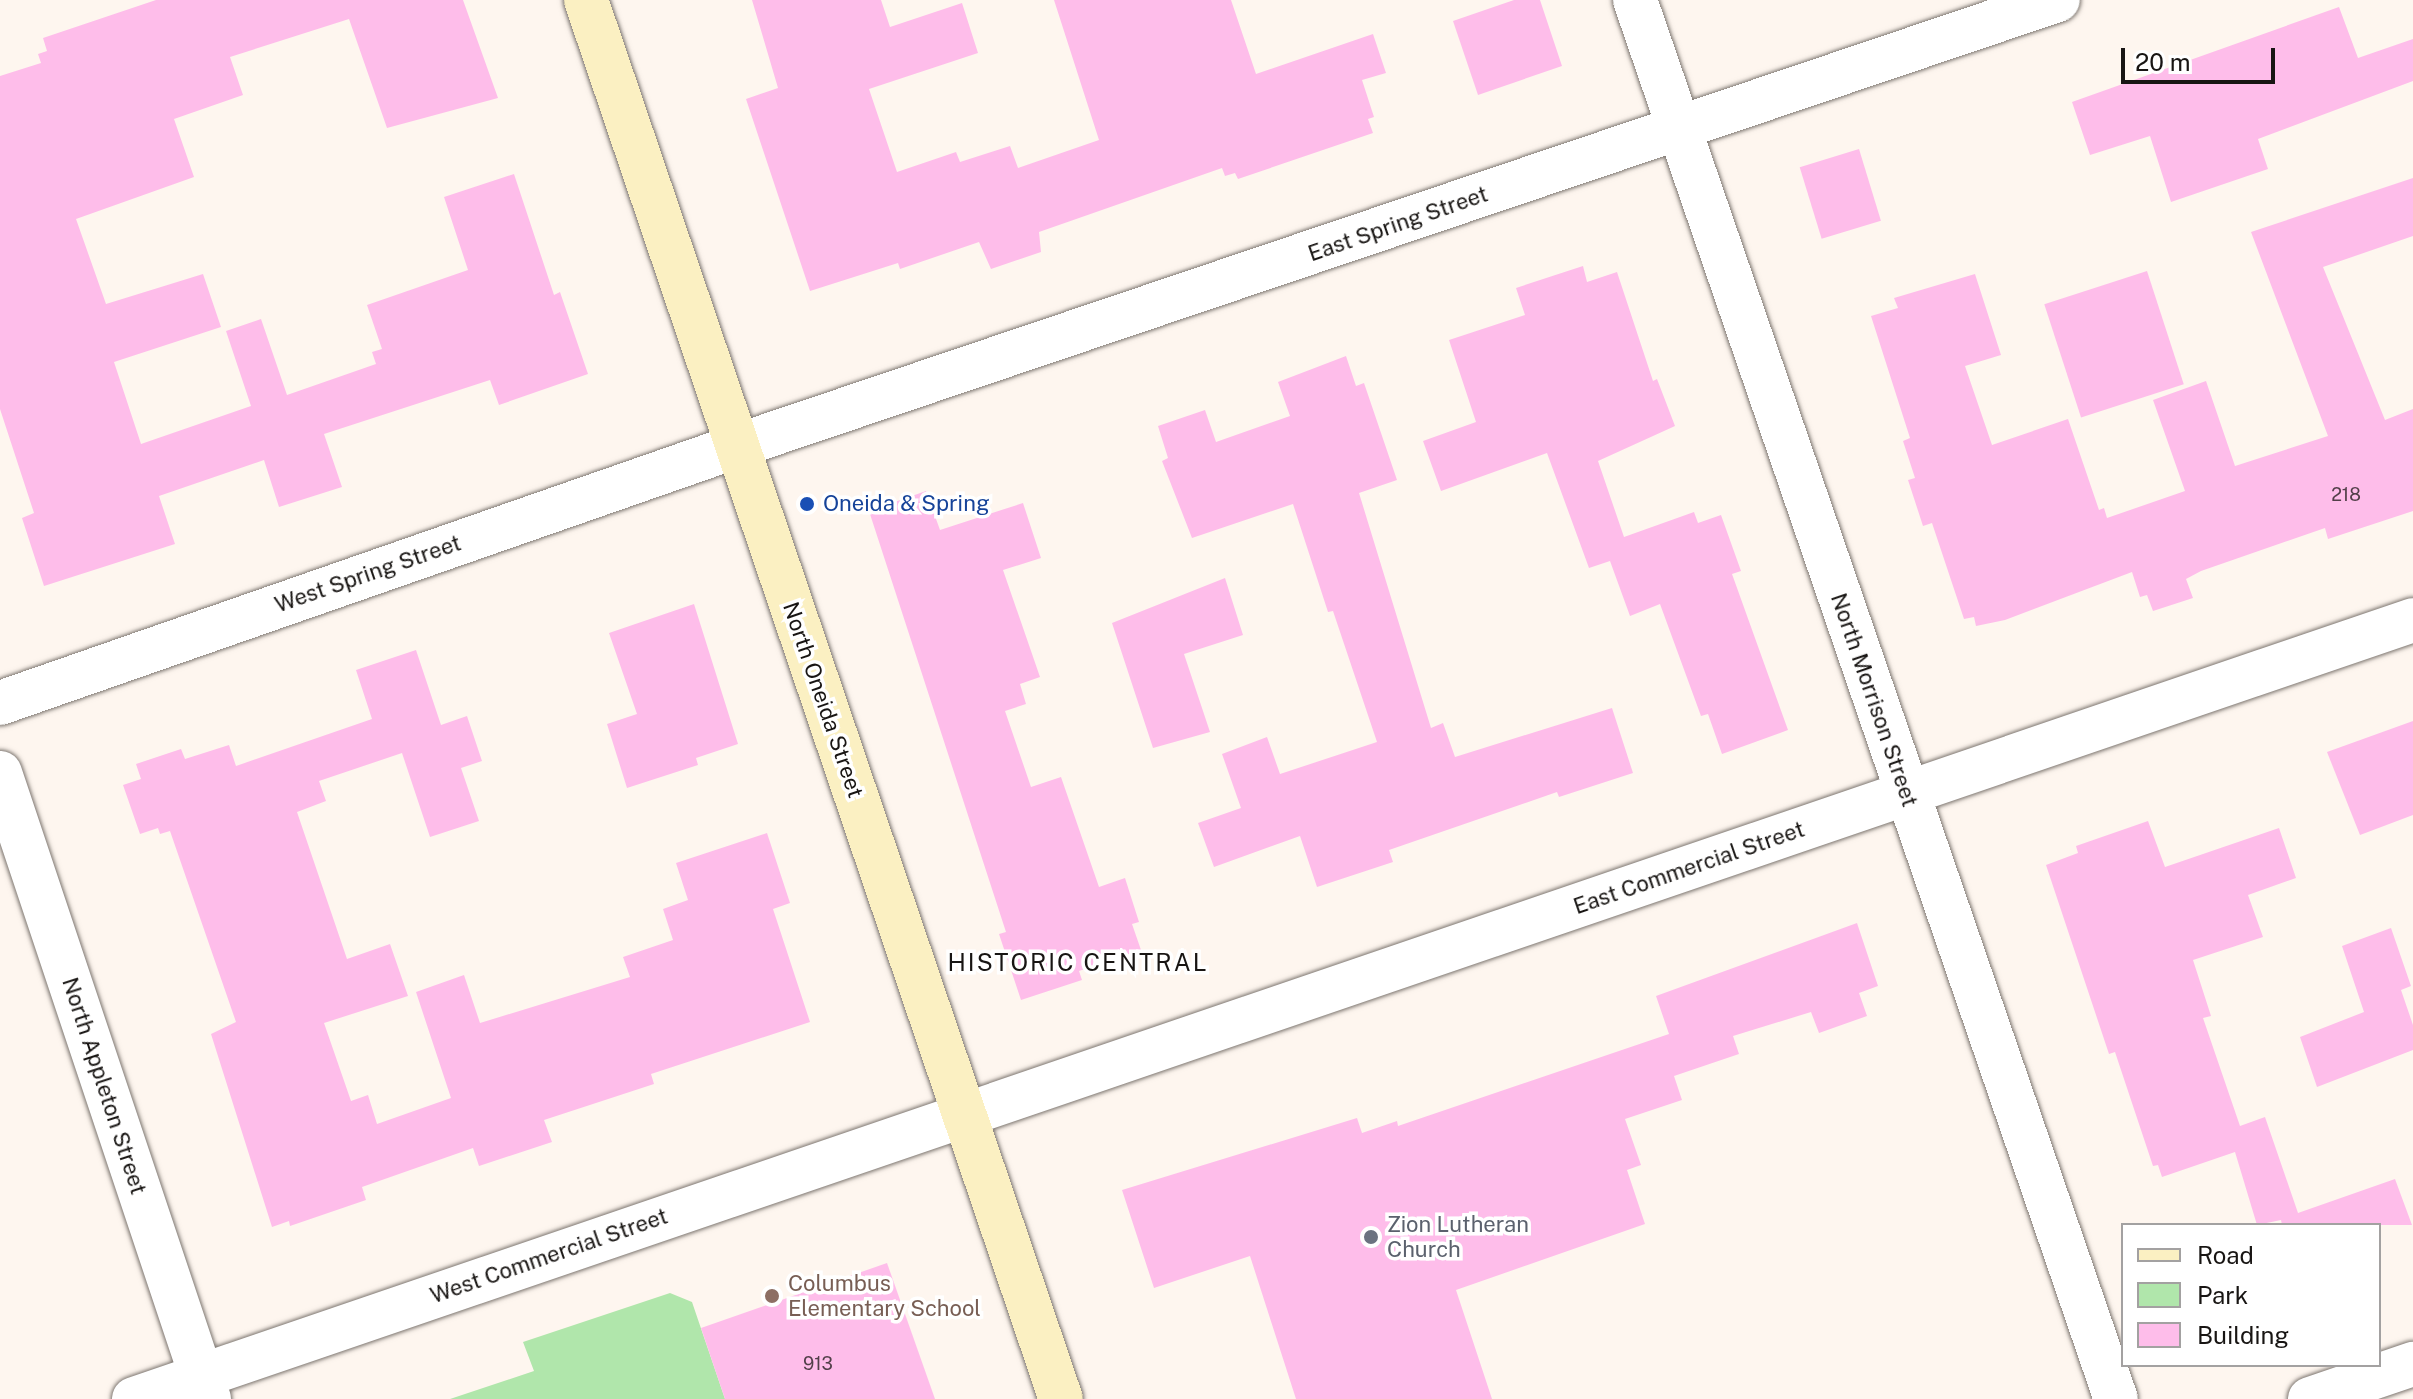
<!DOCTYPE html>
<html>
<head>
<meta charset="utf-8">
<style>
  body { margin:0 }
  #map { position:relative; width:2413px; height:1399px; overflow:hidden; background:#fef6ef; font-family:"Public Sans",sans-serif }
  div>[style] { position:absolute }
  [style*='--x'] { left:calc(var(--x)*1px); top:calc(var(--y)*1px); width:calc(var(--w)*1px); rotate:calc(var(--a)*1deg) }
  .green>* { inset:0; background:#b0e6ab }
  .building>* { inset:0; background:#febdea; transform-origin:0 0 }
  .roads { filter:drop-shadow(0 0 2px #7d7670) drop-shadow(0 0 2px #7d7670) }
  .minor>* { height:44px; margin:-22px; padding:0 22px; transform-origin:22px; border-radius:22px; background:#fff }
  .secondary>* { height:44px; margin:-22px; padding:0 22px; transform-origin:22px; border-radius:22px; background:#fbf0c2 }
  .dots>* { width:22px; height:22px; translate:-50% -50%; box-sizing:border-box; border:4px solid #fff; border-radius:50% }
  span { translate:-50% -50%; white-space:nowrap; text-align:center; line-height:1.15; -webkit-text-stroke:7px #fff; paint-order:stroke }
  .number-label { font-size:18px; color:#523f49 }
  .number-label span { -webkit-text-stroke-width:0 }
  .street-label { font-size:22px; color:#181513 }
  .transit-label { font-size:22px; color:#164399 }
  .left { translate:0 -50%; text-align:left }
  .worship-label { font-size:22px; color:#5b616d }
  .education-label { font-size:22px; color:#785e54 }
  .neighbourhood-label { font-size:24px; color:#181513; letter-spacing:2px }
  .legend { position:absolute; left:2121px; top:1223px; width:260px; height:144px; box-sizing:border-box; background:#fff; border:2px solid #a3a1a1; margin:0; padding:10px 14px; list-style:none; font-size:24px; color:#181513 }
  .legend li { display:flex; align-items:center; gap:16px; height:40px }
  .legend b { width:40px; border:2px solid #a3a1a1 }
  .scale { position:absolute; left:2121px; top:48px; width:154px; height:36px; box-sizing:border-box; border:4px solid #181513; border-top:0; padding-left:10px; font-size:24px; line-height:28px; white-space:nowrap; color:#181513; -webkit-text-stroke:6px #fff; paint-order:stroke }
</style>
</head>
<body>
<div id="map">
  <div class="green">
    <div style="clip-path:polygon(670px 1293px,692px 1302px,725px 1399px,450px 1399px,534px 1371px,523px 1342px)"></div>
  </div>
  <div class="building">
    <div style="clip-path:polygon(156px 0,463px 0,498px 98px,387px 128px,349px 19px,230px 57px,243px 95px,174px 119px,194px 177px,76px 219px,106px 304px,203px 274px,221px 327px,114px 362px,141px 444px,251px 406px,226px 331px,261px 319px,287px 395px,376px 364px,372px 352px,382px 349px,367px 305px,468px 270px,444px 197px,514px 174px,554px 295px,560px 292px,588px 374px,499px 405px,490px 380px,324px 434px,342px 487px,279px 507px,264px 460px,159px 496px,175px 544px,44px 586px,22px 518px,34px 513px,0 409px,0 76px,41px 63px,38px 54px,47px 51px,43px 38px)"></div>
    <div style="clip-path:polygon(752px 0,881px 0,890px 27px,962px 3px,978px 53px,869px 89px,897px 172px,956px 152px,960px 162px,1010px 146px,1018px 168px,1099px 140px,1054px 0,1231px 0,1256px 74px,1373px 34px,1386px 73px,1362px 80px,1374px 117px,1368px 119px,1373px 133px,1238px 179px,1235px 173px,1225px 176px,1222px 168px,1039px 232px,1041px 252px,991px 269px,979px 242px,900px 269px,898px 263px,810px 291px,746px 99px,778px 88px)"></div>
    <div style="clip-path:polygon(1514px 0,1540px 0,1562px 66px,1478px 95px,1453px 21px)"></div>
    <div style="clip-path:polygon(2339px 7px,2358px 58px,2413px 39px,2413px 81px,2258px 139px,2268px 169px,2171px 202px,2150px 136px,2090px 155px,2072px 102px)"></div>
    <div style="left:1859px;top:149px;width:75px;height:62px;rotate:73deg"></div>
    <div style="clip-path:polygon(2413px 178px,2413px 236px,2323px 267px,2385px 420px,2413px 409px,2413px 511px,2328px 539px,2325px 528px,2201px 571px,2186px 579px,2193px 598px,2153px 611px,2147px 595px,2140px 597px,2132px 572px,2005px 620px,1976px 626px,1974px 617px,1964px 619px,1932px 523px,1923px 526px,1908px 480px,1915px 478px,1903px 441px,1910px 438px,1871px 316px,1898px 308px,1894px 298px,1975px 274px,2001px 355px,1965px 366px,1992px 445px,2068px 419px,2099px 510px,2104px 508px,2107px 518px,2185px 491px,2153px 400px,2206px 381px,2235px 466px,2328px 436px,2251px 232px)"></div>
    <div style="clip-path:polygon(1583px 266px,1587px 282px,1617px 272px,1653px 381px,1657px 379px,1675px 426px,1598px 461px,1624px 537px,1694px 512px,1698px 523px,1721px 515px,1741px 571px,1732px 574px,1788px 730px,1722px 754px,1708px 714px,1701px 716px,1660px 604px,1630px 616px,1610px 561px,1589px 568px,1547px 453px,1441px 491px,1423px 441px,1476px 422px,1449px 340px,1525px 315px,1516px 288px)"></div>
    <div style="left:2147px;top:271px;width:119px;height:108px;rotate:72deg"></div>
    <div style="clip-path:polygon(1346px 356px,1356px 386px,1364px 383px,1397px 480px,1359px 493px,1431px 728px,1443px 723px,1455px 757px,1612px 708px,1633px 773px,1559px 797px,1557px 792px,1389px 850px,1393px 862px,1317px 887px,1300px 836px,1214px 867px,1198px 823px,1241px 808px,1222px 754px,1267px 737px,1280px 774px,1377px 742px,1333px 611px,1328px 612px,1293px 504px,1192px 538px,1162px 461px,1168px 458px,1158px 426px,1205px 410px,1216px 442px,1290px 416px,1278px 382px)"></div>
    <div style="clip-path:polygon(926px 491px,940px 530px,1023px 503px,1041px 558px,1003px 570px,1040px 677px,1020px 684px,1026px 704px,1005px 711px,1031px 787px,1061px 777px,1099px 887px,1125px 878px,1139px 922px,1132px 924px,1141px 950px,1079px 971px,1082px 980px,1021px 1000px,999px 934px,1006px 932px,869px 511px)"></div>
    <div style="clip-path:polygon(1225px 578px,1243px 635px,1184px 654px,1210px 732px,1153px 748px,1112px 623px)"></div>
    <div style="clip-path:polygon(694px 604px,738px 744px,696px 758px,698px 765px,627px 788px,607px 724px,637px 714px,609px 633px)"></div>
    <div style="clip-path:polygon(416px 650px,441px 725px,467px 716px,482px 761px,461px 768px,479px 821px,430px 837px,402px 753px,319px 781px,326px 801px,297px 812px,347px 959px,390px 944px,408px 996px,324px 1023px,351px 1101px,368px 1095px,377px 1124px,451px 1098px,416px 992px,464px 975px,480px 1023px,630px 977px,623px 957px,673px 940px,663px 909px,688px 900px,676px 863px,767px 833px,790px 903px,773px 909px,810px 1022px,651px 1074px,654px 1084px,544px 1120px,552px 1142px,479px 1166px,473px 1148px,362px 1187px,366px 1200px,290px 1226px,289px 1221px,272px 1227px,211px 1034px,236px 1022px,170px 831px,160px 834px,158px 828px,140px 834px,123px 785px,141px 779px,136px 764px,181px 749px,185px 759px,229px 745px,236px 766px,372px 719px,356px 670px)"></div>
    <div style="clip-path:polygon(2413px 721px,2413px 815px,2360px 835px,2327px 752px)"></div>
    <div style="clip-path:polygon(2148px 821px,2165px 867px,2279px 828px,2296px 878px,2248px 895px,2263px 937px,2193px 960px,2211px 1016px,2203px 1018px,2240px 1126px,2265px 1117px,2298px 1213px,2395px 1179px,2412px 1225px,2282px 1225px,2281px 1220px,2257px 1225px,2235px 1152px,2162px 1177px,2158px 1165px,2153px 1166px,2115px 1052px,2109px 1054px,2046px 865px,2078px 853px,2076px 846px)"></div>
    <div style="clip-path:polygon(1857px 923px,1878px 986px,1859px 993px,1867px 1016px,1819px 1033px,1811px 1012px,1733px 1036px,1739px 1054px,1674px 1076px,1682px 1100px,1625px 1119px,1641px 1165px,1627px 1170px,1645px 1224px,1456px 1290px,1492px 1399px,1296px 1399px,1250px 1256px,1154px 1288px,1122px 1190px,1357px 1118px,1362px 1133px,1397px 1121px,1398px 1126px,1669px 1034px,1656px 996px)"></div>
    <div style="clip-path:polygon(2391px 928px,2411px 986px,2401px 990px,2413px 1025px,2413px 1050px,2317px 1087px,2300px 1037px,2364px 1012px,2342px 946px)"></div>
    <div style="clip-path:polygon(887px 1263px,935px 1399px,725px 1399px,701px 1328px)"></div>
  </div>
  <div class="roads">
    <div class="minor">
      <div style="--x:1635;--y:0;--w:1479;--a:71.03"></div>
      <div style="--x:0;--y:703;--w:781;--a:-19.22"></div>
      <div style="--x:737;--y:446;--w:1394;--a:-18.66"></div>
      <div style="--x:0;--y:773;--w:660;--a:71.54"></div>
      <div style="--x:134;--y:1399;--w:2408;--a:-18.87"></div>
      <div style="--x:2310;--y:1399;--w:109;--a:-18.8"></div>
    </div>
    <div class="secondary">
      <div style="--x:586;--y:0;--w:1477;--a:71.25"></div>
    </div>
  </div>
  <div class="dots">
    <div style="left:807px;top:504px;background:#1a4fb4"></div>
    <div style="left:1371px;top:1237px;background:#6b7280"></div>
    <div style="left:772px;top:1296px;background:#8d6e63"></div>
  </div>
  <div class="number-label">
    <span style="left:2346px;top:495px">218</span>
    <span style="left:818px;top:1364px">913</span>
  </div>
  <div class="street-label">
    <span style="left:1398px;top:224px;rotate:-19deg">East Spring Street</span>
    <span style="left:368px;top:574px;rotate:-19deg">West Spring Street</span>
    <span style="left:823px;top:700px;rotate:71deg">North Oneida Street</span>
    <span style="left:1874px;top:700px;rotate:71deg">North Morrison Street</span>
    <span style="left:1689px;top:868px;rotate:-19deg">East Commercial Street</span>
    <span style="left:104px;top:1086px;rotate:72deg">North Appleton Street</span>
    <span style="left:549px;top:1256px;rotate:-19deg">West Commercial Street</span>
  </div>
  <div class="transit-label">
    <span class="left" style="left:823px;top:504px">Oneida &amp; Spring</span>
  </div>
  <div class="worship-label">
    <span class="left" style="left:1387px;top:1237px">Zion Lutheran<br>Church</span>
  </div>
  <div class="education-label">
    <span class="left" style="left:788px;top:1296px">Columbus<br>Elementary School</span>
  </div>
  <div class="neighbourhood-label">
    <span style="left:1078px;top:963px">HISTORIC CENTRAL</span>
  </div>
  <ul class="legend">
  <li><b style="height:10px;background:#fbf0c2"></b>Road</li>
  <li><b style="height:22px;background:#b0e6ab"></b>Park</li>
  <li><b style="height:22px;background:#febdea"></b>Building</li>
  </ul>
  <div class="scale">20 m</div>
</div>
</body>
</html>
